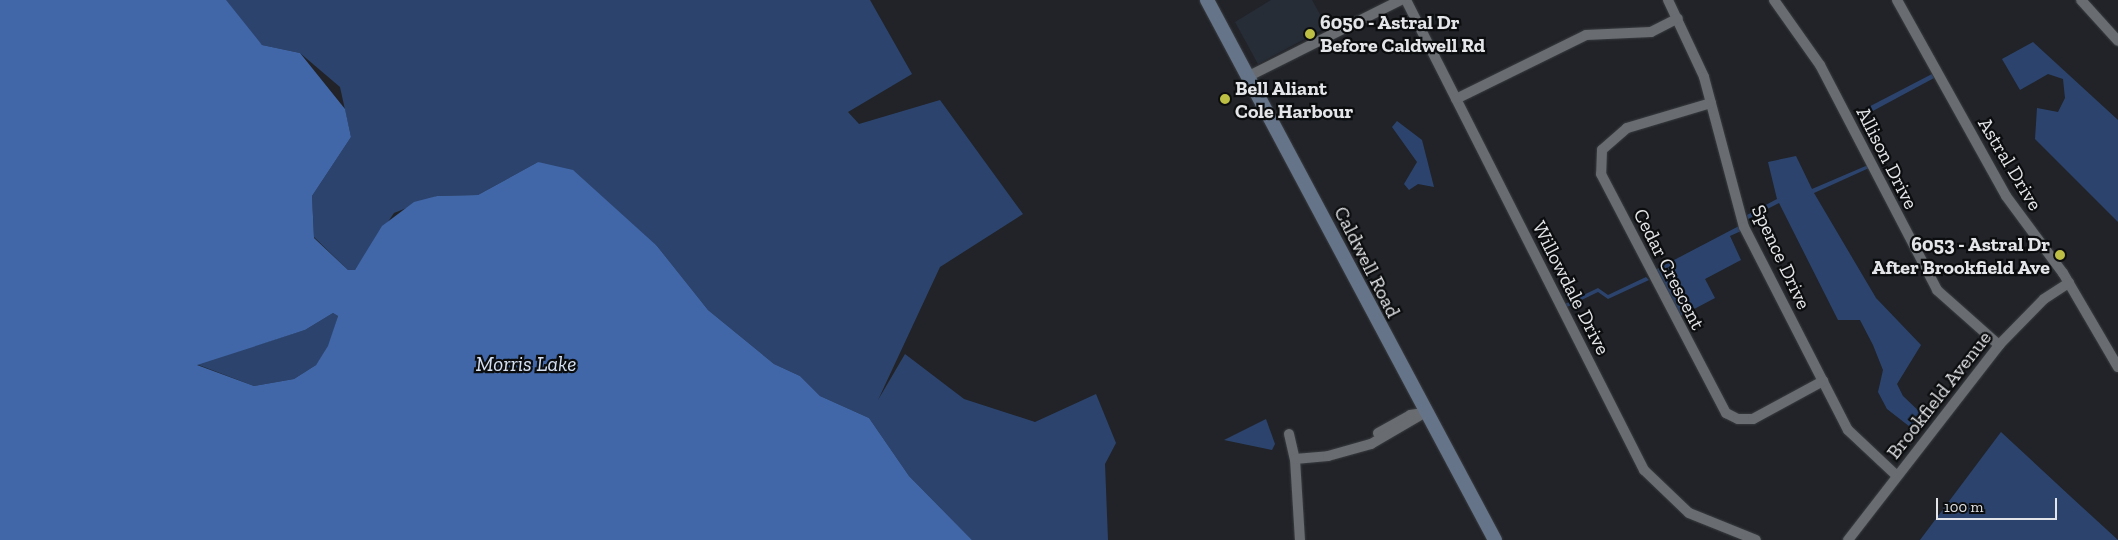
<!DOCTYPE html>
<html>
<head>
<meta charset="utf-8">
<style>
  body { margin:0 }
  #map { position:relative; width:2118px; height:540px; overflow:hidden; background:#212328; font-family:"Zilla Slab",serif }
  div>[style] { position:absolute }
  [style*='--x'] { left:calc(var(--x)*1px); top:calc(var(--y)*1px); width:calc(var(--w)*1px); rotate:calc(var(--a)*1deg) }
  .built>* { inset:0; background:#272d36 }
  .green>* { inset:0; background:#2c446d }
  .water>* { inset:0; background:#4167a9 }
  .roads { filter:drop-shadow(0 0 1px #3a3d40) drop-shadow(0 0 1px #3a3d40) }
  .street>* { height:10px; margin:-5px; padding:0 5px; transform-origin:5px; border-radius:5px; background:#696c71 }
  .secondary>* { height:14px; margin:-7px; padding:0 7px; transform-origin:7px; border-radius:7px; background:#66748a }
  .dots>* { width:14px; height:14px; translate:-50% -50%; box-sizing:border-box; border:2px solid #0b0d0e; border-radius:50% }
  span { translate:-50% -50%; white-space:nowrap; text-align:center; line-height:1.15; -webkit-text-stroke:4.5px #0b0d0e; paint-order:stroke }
  .poi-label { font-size:20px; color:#e4e5e8; font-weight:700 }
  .left { translate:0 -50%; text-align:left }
  .right { translate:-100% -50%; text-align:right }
  .street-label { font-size:20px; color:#e4e5e8 }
  .water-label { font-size:21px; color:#d5e0f3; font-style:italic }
  .scale { position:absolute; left:1936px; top:498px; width:121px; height:22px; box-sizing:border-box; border:2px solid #e4e5e8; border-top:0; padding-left:6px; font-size:15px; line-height:18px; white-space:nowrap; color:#e4e5e8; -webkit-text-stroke:4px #0b0d0e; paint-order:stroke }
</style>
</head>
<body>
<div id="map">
  <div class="built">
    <div style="clip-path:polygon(1271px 0,1312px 0,1327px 27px,1258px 64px,1235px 22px)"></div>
  </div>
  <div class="green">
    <div style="clip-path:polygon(218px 0,870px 0,912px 74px,848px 112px,859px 124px,940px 100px,1023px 214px,940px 267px,878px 400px,905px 354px,964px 399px,1035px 422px,1096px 394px,1116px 443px,1105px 464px,1108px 540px,972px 540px,909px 476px,869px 418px,820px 396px,800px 376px,774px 364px,708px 310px,657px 246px,538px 162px,478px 195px,437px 196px,394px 213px,355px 270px,348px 270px,314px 237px,312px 196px,351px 137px,340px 87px,300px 53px,262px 45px)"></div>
    <div style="clip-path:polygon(2033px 42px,2118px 120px,2118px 222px,2035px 139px,2037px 108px,2058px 112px,2065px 98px,2063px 79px,2048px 74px,2020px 90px,2002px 59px)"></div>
    <div style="clip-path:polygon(1932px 74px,1934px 78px,1858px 119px,1855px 114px)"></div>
    <div style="clip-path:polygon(1397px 121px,1422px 140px,1434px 187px,1418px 184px,1409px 190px,1404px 184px,1417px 162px,1392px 127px)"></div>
    <div style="clip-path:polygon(1796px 156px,1812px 189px,1868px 165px,1869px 168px,1814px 193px,1876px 298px,1921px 345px,1897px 384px,1903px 396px,1924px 416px,1914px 430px,1887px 409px,1878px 392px,1883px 370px,1873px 345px,1860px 320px,1838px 320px,1779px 203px,1748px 219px,1747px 215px,1777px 199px,1768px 162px)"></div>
    <div style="clip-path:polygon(1739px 226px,1741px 231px,1730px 236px,1741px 260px,1705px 279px,1715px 298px,1679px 317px,1655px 270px)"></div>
    <div style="clip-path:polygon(1646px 277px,1649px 280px,1608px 299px,1598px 292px,1567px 307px,1565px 304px,1598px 288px,1608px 295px)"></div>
    <div style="clip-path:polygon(333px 313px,338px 316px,329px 346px,316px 365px,294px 379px,254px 386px,196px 364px,305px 330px)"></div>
    <div style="clip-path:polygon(1266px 419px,1275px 444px,1272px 450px,1224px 440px)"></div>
    <div style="clip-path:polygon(2001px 432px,2070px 496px,2118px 540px,1920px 540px)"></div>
  </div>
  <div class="water">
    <div style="clip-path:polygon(evenodd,0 0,226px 0,262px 45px,300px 53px,345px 109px,351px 137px,312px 196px,314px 238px,348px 270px,355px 270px,382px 226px,414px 202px,437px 196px,478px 195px,538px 162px,573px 170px,657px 246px,708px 310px,774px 364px,800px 376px,820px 396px,869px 418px,909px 476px,972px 540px,0 540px,0 0,333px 313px,338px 316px,328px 346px,316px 365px,294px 379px,254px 386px,197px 365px,305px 330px,333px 313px)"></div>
  </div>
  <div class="roads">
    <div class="street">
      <div style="--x:1406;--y:0;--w:527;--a:63.14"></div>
      <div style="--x:1644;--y:470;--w:62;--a:43.7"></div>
      <div style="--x:1689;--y:513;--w:72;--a:21.9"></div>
      <div style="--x:1668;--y:0;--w:85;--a:64.9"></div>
      <div style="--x:1704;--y:77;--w:155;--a:75.1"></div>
      <div style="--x:1744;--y:227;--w:228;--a:62.9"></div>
      <div style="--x:1848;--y:430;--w:67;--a:43.2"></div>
      <div style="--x:1774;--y:0;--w:80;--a:54.7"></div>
      <div style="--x:1820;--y:65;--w:254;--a:62.5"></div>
      <div style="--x:1937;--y:290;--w:83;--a:41.6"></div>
      <div style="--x:1897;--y:0;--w:224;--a:60.9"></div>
      <div style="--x:2006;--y:196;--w:96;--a:53.5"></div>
      <div style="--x:2063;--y:273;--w:109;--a:59.7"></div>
      <div style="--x:2081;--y:0;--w:55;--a:47.9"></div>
      <div style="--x:1251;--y:75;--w:168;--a:-26.6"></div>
      <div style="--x:1456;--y:99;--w:145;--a:-26.2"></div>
      <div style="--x:1586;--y:35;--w:65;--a:-2.6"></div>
      <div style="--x:1651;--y:32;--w:30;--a:-27"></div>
      <div style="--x:1711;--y:103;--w:88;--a:163.4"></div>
      <div style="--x:1627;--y:128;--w:33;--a:139"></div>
      <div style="--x:1602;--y:150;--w:24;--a:92"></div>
      <div style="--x:1601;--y:174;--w:270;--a:62.4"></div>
      <div style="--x:1726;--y:413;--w:13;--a:27"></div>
      <div style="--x:1738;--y:419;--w:15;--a:0"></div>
      <div style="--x:1753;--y:419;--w:80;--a:-28.5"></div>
      <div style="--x:1378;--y:433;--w:37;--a:-29"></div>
      <div style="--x:1410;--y:415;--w:14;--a:-8"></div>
      <div style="--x:1289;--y:434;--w:26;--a:77"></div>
      <div style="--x:1295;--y:459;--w:81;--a:86.5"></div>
      <div style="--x:1295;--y:459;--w:33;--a:-5"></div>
      <div style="--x:1328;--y:456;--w:45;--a:-15.6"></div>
      <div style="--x:1371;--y:444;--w:61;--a:-30.3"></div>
      <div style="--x:1848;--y:540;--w:247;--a:-52.2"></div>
      <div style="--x:1999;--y:345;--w:64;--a:-45.6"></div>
      <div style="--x:2044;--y:299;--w:30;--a:-33"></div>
    </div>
    <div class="secondary">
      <div style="--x:1207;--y:0;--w:612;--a:61.93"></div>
    </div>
  </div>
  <div class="dots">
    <div style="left:1310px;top:34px;background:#bcbf43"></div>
    <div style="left:1225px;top:99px;background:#bcbf43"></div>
    <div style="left:2060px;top:255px;background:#bcbf43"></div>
  </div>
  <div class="poi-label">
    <span class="left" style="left:1320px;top:34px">6050 - Astral Dr<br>Before Caldwell Rd</span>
    <span class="left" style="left:1235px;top:100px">Bell Aliant<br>Cole Harbour</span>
    <span class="right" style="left:2050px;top:256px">6053 - Astral Dr<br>After Brookfield Ave</span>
  </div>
  <div class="street-label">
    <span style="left:1887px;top:158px;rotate:63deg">Allison Drive</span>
    <span style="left:2010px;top:164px;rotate:59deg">Astral Drive</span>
    <span style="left:1781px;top:257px;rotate:65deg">Spence Drive</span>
    <span style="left:1367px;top:262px;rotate:63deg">Caldwell Road</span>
    <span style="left:1669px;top:269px;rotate:63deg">Cedar Crescent</span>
    <span style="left:1571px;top:288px;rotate:63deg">Willowdale Drive</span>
    <span style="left:1939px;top:395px;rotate:-52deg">Brookfield Avenue</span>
  </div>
  <div class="water-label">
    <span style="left:526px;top:364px">Morris Lake</span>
  </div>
  <div class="scale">100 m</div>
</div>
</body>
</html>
